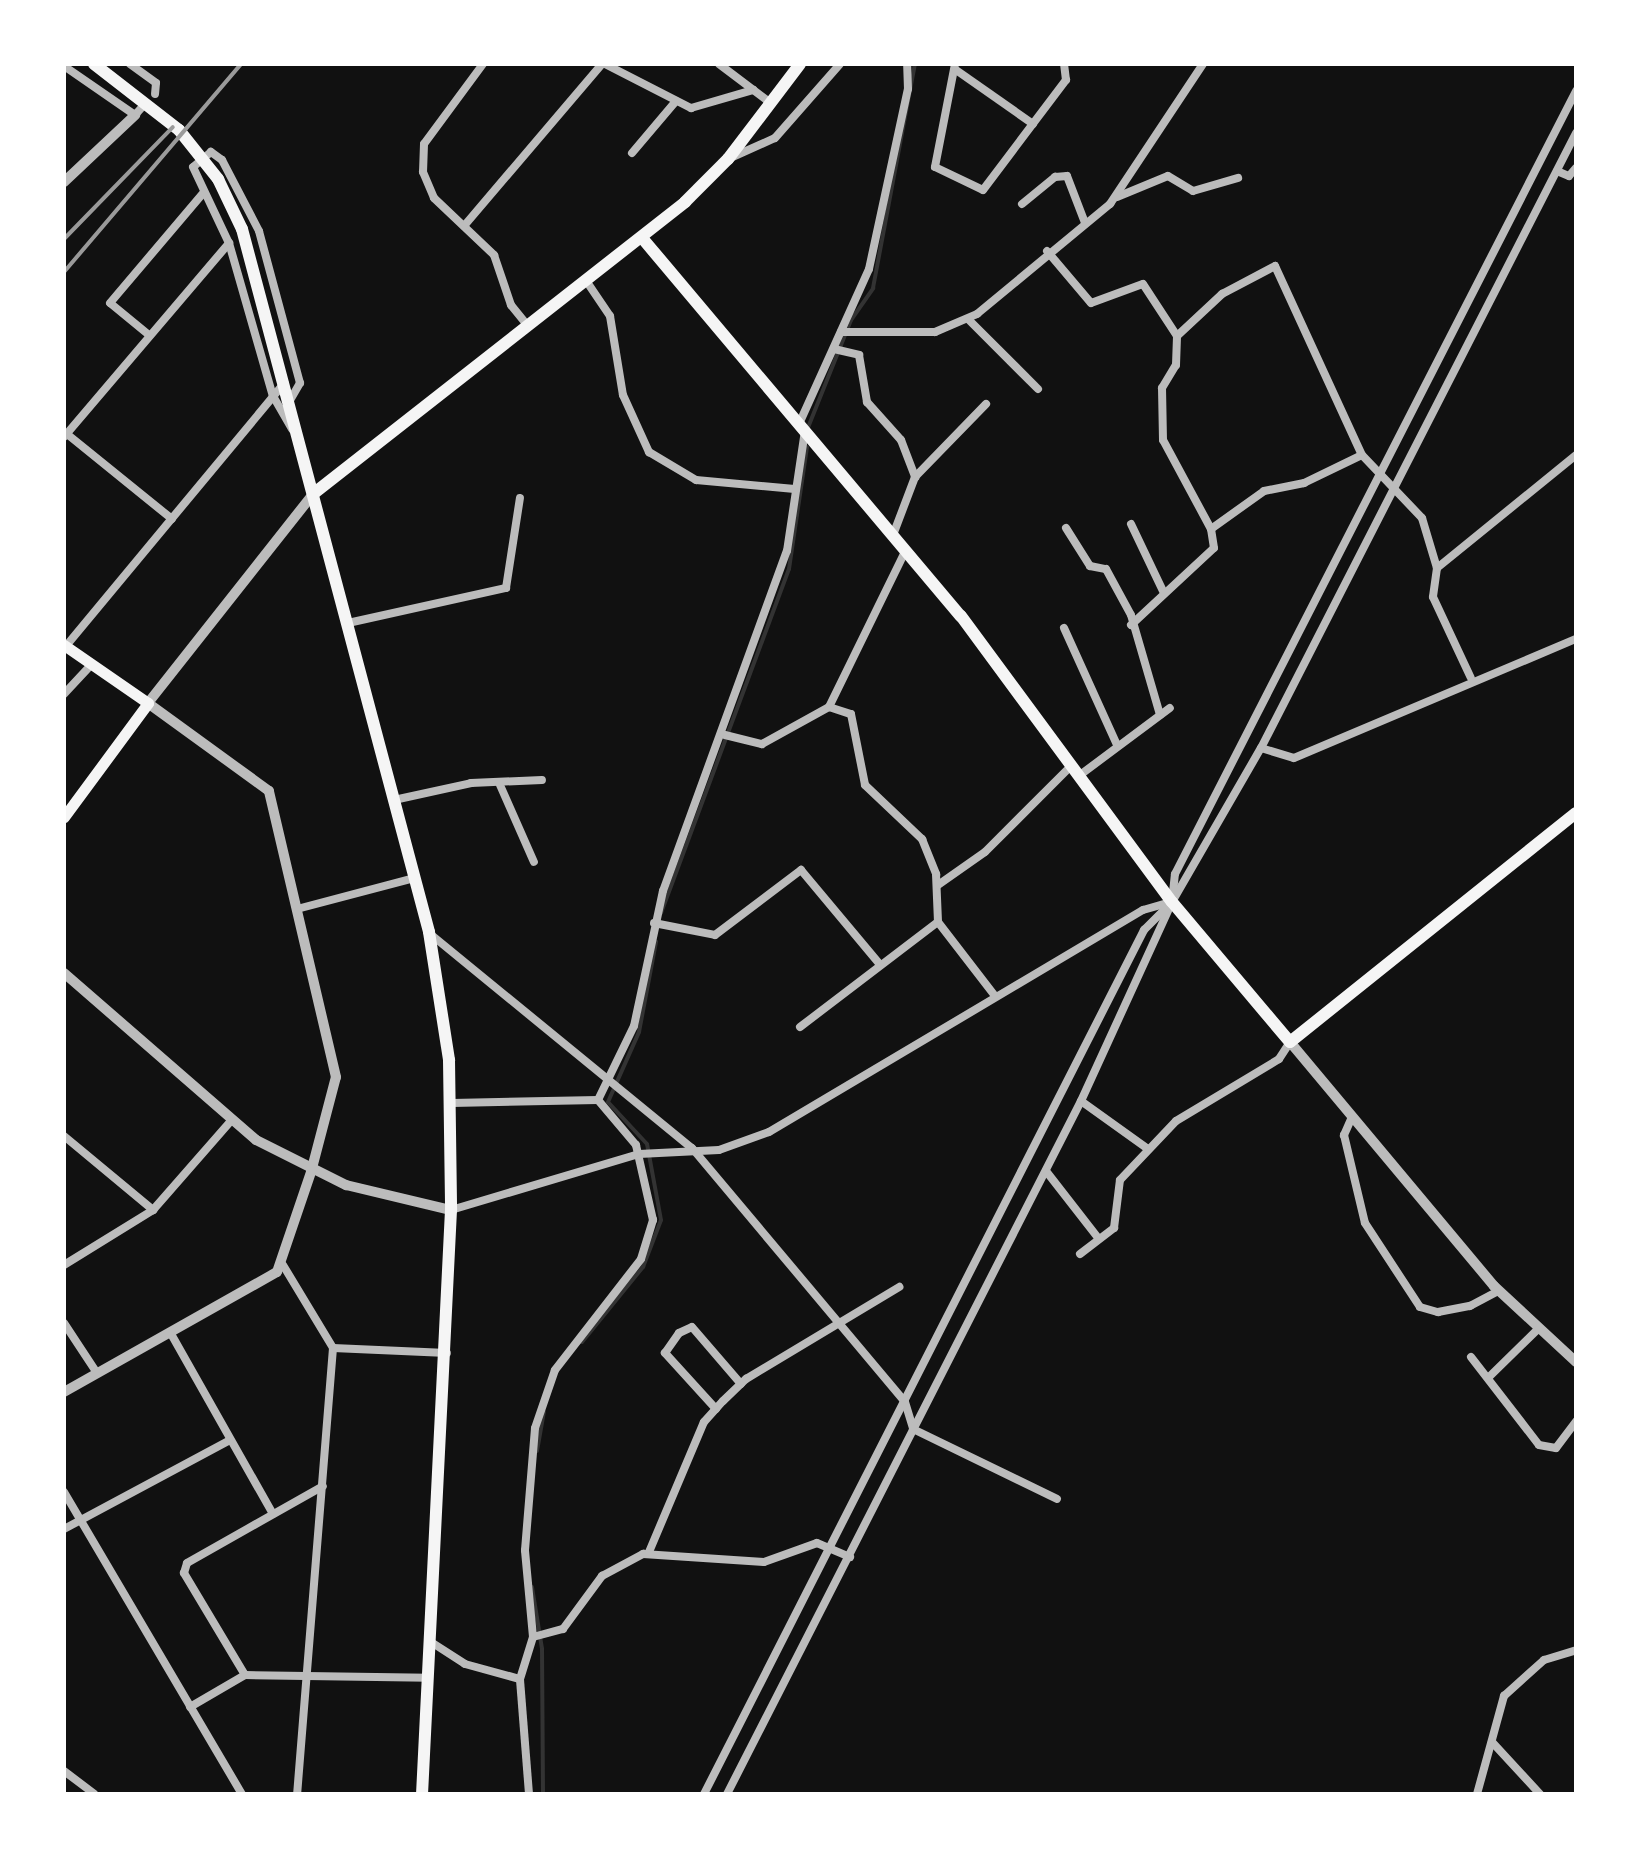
<!DOCTYPE html>
<html>
<head>
<meta charset="utf-8">
<style>
  body { margin:0 }
  #map { position:relative; width:1640px; height:1858px; overflow:hidden; background:#111; font-family:Literata,serif }
  div>[style] { position:absolute }
  [style*='--x'] { left:calc(var(--x)*1px); top:calc(var(--y)*1px); width:calc(var(--w)*1px); rotate:calc(var(--a)*1deg) }
  .stream>* { height:4px; margin:-2px; padding:0 2px; transform-origin:2px; border-radius:2px; background:#333 }
  .minor>* { height:8px; margin:-4px; padding:0 4px; transform-origin:4px; border-radius:4px; background:#bcbcbc }
  .tertiary>* { height:10px; margin:-5px; padding:0 5px; transform-origin:5px; border-radius:5px; background:#bcbcbc }
  .secondary>* { height:11px; margin:-5.5px; padding:0 5.5px; transform-origin:5.5px; border-radius:5.5px; background:#f5f5f5 }
  .primary>* { height:12px; margin:-6px; padding:0 6px; transform-origin:6px; border-radius:6px; background:#f5f5f5 }
  .rail>* { height:4px; margin:-2px; padding:0 2px; transform-origin:2px; border-radius:2px; background:#9a9a9a }
  span { translate:-50% -50%; white-space:nowrap; text-align:center; line-height:1.15; -webkit-text-stroke:8px #fff; paint-order:stroke }
  .frame { position:absolute; inset:0; border:66px solid #fff; pointer-events:none }
</style>
</head>
<body>
<div id="map">
  <div class="stream">
    <div style="--x:807;--y:430;--w:118;--a:-68.2"></div>
    <div style="--x:851;--y:320;--w:39;--a:-55"></div>
    <div style="--x:873;--y:288;--w:228;--a:-79.4"></div>
    <div style="--x:661;--y:913;--w:367;--a:-69.6"></div>
    <div style="--x:789;--y:569;--w:123;--a:-81.6"></div>
    <div style="--x:582;--y:1342;--w:97;--a:-50.9"></div>
    <div style="--x:643;--y:1267;--w:50;--a:-69"></div>
    <div style="--x:661;--y:1220;--w:77;--a:-100.4"></div>
    <div style="--x:647;--y:1144;--w:57;--a:-132.9"></div>
    <div style="--x:608;--y:1102;--w:77;--a:-66.1"></div>
    <div style="--x:639;--y:1032;--w:92;--a:-79.3"></div>
    <div style="--x:537;--y:1451;--w:40;--a:-80"></div>
    <div style="--x:532;--y:1587;--w:63;--a:80.8"></div>
    <div style="--x:542;--y:1649;--w:145;--a:89.6"></div>
  </div>
  <div class="minor">
    <div style="--x:130;--y:64;--w:32;--a:36"></div>
    <div style="--x:156;--y:83;--w:11;--a:95"></div>
    <div style="--x:483;--y:64;--w:99;--a:126.4"></div>
    <div style="--x:424;--y:144;--w:28;--a:92"></div>
    <div style="--x:423;--y:172;--w:28;--a:67"></div>
    <div style="--x:434;--y:198;--w:83;--a:43.5"></div>
    <div style="--x:494;--y:255;--w:53;--a:71.2"></div>
    <div style="--x:511;--y:305;--w:27;--a:51"></div>
    <div style="--x:605;--y:64;--w:97;--a:27.1"></div>
    <div style="--x:691;--y:108;--w:65;--a:-16.2"></div>
    <div style="--x:719;--y:64;--w:66;--a:37"></div>
    <div style="--x:955;--y:64;--w:105;--a:101"></div>
    <div style="--x:935;--y:167;--w:53;--a:25.6"></div>
    <div style="--x:983;--y:190;--w:138;--a:-53"></div>
    <div style="--x:1066;--y:80;--w:16;--a:-97"></div>
    <div style="--x:64;--y:66;--w:86;--a:34.6"></div>
    <div style="--x:135;--y:115;--w:12;--a:-48"></div>
    <div style="--x:956;--y:70;--w:94;--a:35"></div>
    <div style="--x:632;--y:153;--w:68;--a:-49.8"></div>
    <div style="--x:728;--y:159;--w:51;--a:-24.1"></div>
    <div style="--x:775;--y:138;--w:98;--a:-48.7"></div>
    <div style="--x:1557;--y:171;--w:13;--a:23"></div>
    <div style="--x:1569;--y:176;--w:11;--a:-49"></div>
    <div style="--x:1117;--y:197;--w:55;--a:-22.4"></div>
    <div style="--x:1168;--y:176;--w:29;--a:31"></div>
    <div style="--x:1193;--y:191;--w:47;--a:-16.1"></div>
    <div style="--x:1022;--y:204;--w:43;--a:-39.3"></div>
    <div style="--x:1055;--y:177;--w:12;--a:-5"></div>
    <div style="--x:1067;--y:176;--w:50;--a:69"></div>
    <div style="--x:464;--y:226;--w:213;--a:-49.6"></div>
    <div style="--x:1047;--y:251;--w:68;--a:49.8"></div>
    <div style="--x:1091;--y:303;--w:55;--a:-20.1"></div>
    <div style="--x:1143;--y:284;--w:62;--a:56.8"></div>
    <div style="--x:1177;--y:336;--w:62;--a:-43"></div>
    <div style="--x:1222;--y:294;--w:60;--a:-27.8"></div>
    <div style="--x:1275;--y:266;--w:208;--a:65.3"></div>
    <div style="--x:1362;--y:455;--w:87;--a:46.4"></div>
    <div style="--x:1422;--y:518;--w:52;--a:73.3"></div>
    <div style="--x:1437;--y:568;--w:29;--a:98"></div>
    <div style="--x:1433;--y:597;--w:89;--a:64.9"></div>
    <div style="--x:587;--y:282;--w:41;--a:55.9"></div>
    <div style="--x:610;--y:316;--w:80;--a:80.7"></div>
    <div style="--x:623;--y:395;--w:63;--a:65.5"></div>
    <div style="--x:649;--y:452;--w:55;--a:30.8"></div>
    <div style="--x:696;--y:480;--w:99;--a:5.2"></div>
    <div style="--x:968;--y:319;--w:99;--a:45"></div>
    <div style="--x:841;--y:332;--w:94;--a:0"></div>
    <div style="--x:935;--y:332;--w:46;--a:-23.2"></div>
    <div style="--x:977;--y:314;--w:173;--a:-39.6"></div>
    <div style="--x:1110;--y:204;--w:168;--a:-56.4"></div>
    <div style="--x:149;--y:335;--w:50;--a:-140.6"></div>
    <div style="--x:110;--y:303;--w:145;--a:-49.7"></div>
    <div style="--x:834;--y:349;--w:26;--a:13"></div>
    <div style="--x:859;--y:355;--w:48;--a:80.3"></div>
    <div style="--x:867;--y:402;--w:51;--a:48.2"></div>
    <div style="--x:901;--y:440;--w:40;--a:69"></div>
    <div style="--x:289;--y:402;--w:22;--a:-60"></div>
    <div style="--x:300;--y:383;--w:157;--a:-105.1"></div>
    <div style="--x:259;--y:231;--w:80;--a:-117.5"></div>
    <div style="--x:222;--y:160;--w:14;--a:-144"></div>
    <div style="--x:211;--y:152;--w:23;--a:140"></div>
    <div style="--x:193;--y:167;--w:84;--a:64.7"></div>
    <div style="--x:229;--y:243;--w:159;--a:74"></div>
    <div style="--x:273;--y:396;--w:38;--a:60"></div>
    <div style="--x:799;--y:424;--w:170;--a:-65.7"></div>
    <div style="--x:869;--y:269;--w:184;--a:-77.8"></div>
    <div style="--x:908;--y:89;--w:25;--a:-92"></div>
    <div style="--x:67;--y:434;--w:135;--a:39"></div>
    <div style="--x:64;--y:437;--w:255;--a:-49.6"></div>
    <div style="--x:1131;--y:524;--w:74;--a:64.5"></div>
    <div style="--x:1066;--y:528;--w:45;--a:57.7"></div>
    <div style="--x:1090;--y:566;--w:16;--a:11"></div>
    <div style="--x:1106;--y:569;--w:52;--a:61.5"></div>
    <div style="--x:1131;--y:615;--w:104;--a:73.8"></div>
    <div style="--x:1211;--y:529;--w:65;--a:-35.6"></div>
    <div style="--x:1264;--y:491;--w:41;--a:-11.3"></div>
    <div style="--x:1304;--y:483;--w:64;--a:-25.8"></div>
    <div style="--x:893;--y:535;--w:62;--a:-69.2"></div>
    <div style="--x:915;--y:477;--w:102;--a:-45.8"></div>
    <div style="--x:1437;--y:568;--w:179;--a:-39.1"></div>
    <div style="--x:348;--y:623;--w:162;--a:-12.5"></div>
    <div style="--x:506;--y:588;--w:91;--a:-81.2"></div>
    <div style="--x:1131;--y:625;--w:113;--a:-42.9"></div>
    <div style="--x:1214;--y:548;--w:19;--a:-99"></div>
    <div style="--x:1211;--y:529;--w:101;--a:-118.3"></div>
    <div style="--x:1163;--y:440;--w:52;--a:-91.1"></div>
    <div style="--x:1162;--y:388;--w:27;--a:-59"></div>
    <div style="--x:1176;--y:365;--w:29;--a:-88"></div>
    <div style="--x:1064;--y:628;--w:128;--a:65.6"></div>
    <div style="--x:66;--y:646;--w:342;--a:-50.3"></div>
    <div style="--x:64;--y:694;--w:41;--a:-47"></div>
    <div style="--x:829;--y:707;--w:23;--a:18"></div>
    <div style="--x:851;--y:714;--w:72;--a:78.8"></div>
    <div style="--x:865;--y:785;--w:79;--a:43.5"></div>
    <div style="--x:922;--y:839;--w:38;--a:68"></div>
    <div style="--x:936;--y:874;--w:48;--a:87.6"></div>
    <div style="--x:938;--y:922;--w:93;--a:52.4"></div>
    <div style="--x:725;--y:735;--w:38;--a:14"></div>
    <div style="--x:762;--y:744;--w:77;--a:-28.9"></div>
    <div style="--x:829;--y:707;--w:175;--a:-63.9"></div>
    <div style="--x:1261;--y:748;--w:34;--a:17"></div>
    <div style="--x:1294;--y:758;--w:306;--a:-22.9"></div>
    <div style="--x:1080;--y:775;--w:112;--a:-36.7"></div>
    <div style="--x:500;--y:785;--w:84;--a:66.2"></div>
    <div style="--x:394;--y:800;--w:79;--a:-12.4"></div>
    <div style="--x:471;--y:783;--w:71;--a:-2.4"></div>
    <div style="--x:938;--y:885;--w:57;--a:-35.1"></div>
    <div style="--x:985;--y:852;--w:123;--a:-45"></div>
    <div style="--x:297;--y:909;--w:121;--a:-14.8"></div>
    <div style="--x:654;--y:923;--w:62;--a:11.1"></div>
    <div style="--x:715;--y:935;--w:108;--a:-37.1"></div>
    <div style="--x:801;--y:870;--w:120;--a:50.1"></div>
    <div style="--x:429;--y:933;--w:340;--a:39.3"></div>
    <div style="--x:692;--y:1148;--w:331;--a:50"></div>
    <div style="--x:905;--y:1402;--w:28;--a:73"></div>
    <div style="--x:913;--y:1429;--w:160;--a:25.9"></div>
    <div style="--x:800;--y:1027;--w:173;--a:-37.3"></div>
    <div style="--x:598;--y:1100;--w:82;--a:-64.1"></div>
    <div style="--x:634;--y:1026;--w:138;--a:-77.9"></div>
    <div style="--x:663;--y:891;--w:362;--a:-70"></div>
    <div style="--x:787;--y:551;--w:121;--a:-81.5"></div>
    <div style="--x:1081;--y:1101;--w:82;--a:35.6"></div>
    <div style="--x:452;--y:1103;--w:146;--a:-1.2"></div>
    <div style="--x:1352;--y:1117;--w:20;--a:114"></div>
    <div style="--x:1344;--y:1135;--w:90;--a:76.6"></div>
    <div style="--x:1365;--y:1223;--w:100;--a:56.8"></div>
    <div style="--x:1420;--y:1307;--w:19;--a:16"></div>
    <div style="--x:1438;--y:1312;--w:33;--a:-11"></div>
    <div style="--x:1470;--y:1306;--w:32;--a:-28"></div>
    <div style="--x:64;--y:1136;--w:116;--a:39.7"></div>
    <div style="--x:1046;--y:1171;--w:86;--a:52.1"></div>
    <div style="--x:451;--y:1210;--w:196;--a:-16.6"></div>
    <div style="--x:639;--y:1154;--w:80;--a:-2.9"></div>
    <div style="--x:719;--y:1150;--w:53;--a:-19.8"></div>
    <div style="--x:769;--y:1132;--w:435;--a:-30.7"></div>
    <div style="--x:1143;--y:910;--w:26;--a:-16"></div>
    <div style="--x:1080;--y:1254;--w:43;--a:-37.4"></div>
    <div style="--x:1114;--y:1228;--w:48;--a:-82.9"></div>
    <div style="--x:1120;--y:1180;--w:81;--a:-46.5"></div>
    <div style="--x:1176;--y:1121;--w:120;--a:-31"></div>
    <div style="--x:1279;--y:1059;--w:20;--a:-57"></div>
    <div style="--x:64;--y:1265;--w:105;--a:-31.7"></div>
    <div style="--x:153;--y:1210;--w:118;--a:-48.8"></div>
    <div style="--x:283;--y:1265;--w:97;--a:58.9"></div>
    <div style="--x:333;--y:1348;--w:447;--a:94.6"></div>
    <div style="--x:64;--y:1323;--w:60;--a:56.6"></div>
    <div style="--x:170;--y:1332;--w:209;--a:60.5"></div>
    <div style="--x:333;--y:1348;--w:114;--a:2.5"></div>
    <div style="--x:1471;--y:1357;--w:111;--a:52.3"></div>
    <div style="--x:1539;--y:1445;--w:17;--a:10"></div>
    <div style="--x:1556;--y:1448;--w:34;--a:-53"></div>
    <div style="--x:1489;--y:1377;--w:67;--a:-44.4"></div>
    <div style="--x:716;--y:1409;--w:76;--a:-132.3"></div>
    <div style="--x:665;--y:1353;--w:24;--a:-55"></div>
    <div style="--x:679;--y:1333;--w:14;--a:-25"></div>
    <div style="--x:692;--y:1327;--w:75;--a:49.3"></div>
    <div style="--x:64;--y:1492;--w:351;--a:59.5"></div>
    <div style="--x:64;--y:1529;--w:188;--a:-28.2"></div>
    <div style="--x:649;--y:1552;--w:141;--a:-67.1"></div>
    <div style="--x:704;--y:1422;--w:28;--a:-48"></div>
    <div style="--x:723;--y:1401;--w:32;--a:-44"></div>
    <div style="--x:746;--y:1379;--w:179;--a:-31"></div>
    <div style="--x:533;--y:1637;--w:31;--a:-15"></div>
    <div style="--x:563;--y:1629;--w:66;--a:-53.7"></div>
    <div style="--x:602;--y:1576;--w:47;--a:-28.2"></div>
    <div style="--x:643;--y:1554;--w:121;--a:3.8"></div>
    <div style="--x:764;--y:1562;--w:56;--a:-19.7"></div>
    <div style="--x:817;--y:1543;--w:36;--a:23"></div>
    <div style="--x:431;--y:1642;--w:40;--a:32.9"></div>
    <div style="--x:465;--y:1664;--w:57;--a:15.3"></div>
    <div style="--x:245;--y:1675;--w:119;--a:-120.9"></div>
    <div style="--x:184;--y:1573;--w:10;--a:-73"></div>
    <div style="--x:187;--y:1563;--w:156;--a:-29.5"></div>
    <div style="--x:190;--y:1707;--w:64;--a:-30.2"></div>
    <div style="--x:245;--y:1675;--w:183;--a:0.9"></div>
    <div style="--x:1492;--y:1742;--w:71;--a:47.3"></div>
    <div style="--x:64;--y:1771;--w:38;--a:37"></div>
    <div style="--x:529;--y:1794;--w:115;--a:-94.5"></div>
    <div style="--x:520;--y:1679;--w:44;--a:-72.8"></div>
    <div style="--x:533;--y:1637;--w:87;--a:-95.3"></div>
    <div style="--x:525;--y:1550;--w:122;--a:-85.3"></div>
    <div style="--x:535;--y:1428;--w:61;--a:-71"></div>
    <div style="--x:555;--y:1370;--w:140;--a:-52.2"></div>
    <div style="--x:641;--y:1259;--w:41;--a:-72.9"></div>
    <div style="--x:653;--y:1220;--w:77;--a:-102.8"></div>
    <div style="--x:636;--y:1145;--w:59;--a:-130.2"></div>
    <div style="--x:704;--y:1794;--w:970;--a:-63.01"></div>
    <div style="--x:1144;--y:930;--w:40;--a:-45"></div>
    <div style="--x:1172;--y:902;--w:28;--a:-84"></div>
    <div style="--x:1175;--y:874;--w:880;--a:-62.88"></div>
    <div style="--x:727;--y:1794;--w:778;--a:-62.94"></div>
    <div style="--x:1081;--y:1101;--w:219;--a:-65.4"></div>
    <div style="--x:1172;--y:902;--w:178;--a:-60"></div>
    <div style="--x:1261;--y:748;--w:691;--a:-62.88"></div>
    <div style="--x:1477;--y:1794;--w:102;--a:-74.6"></div>
    <div style="--x:1504;--y:1696;--w:54;--a:-42"></div>
    <div style="--x:1544;--y:1660;--w:34;--a:-17"></div>
  </div>
  <div class="tertiary">
    <div style="--x:64;--y:182;--w:98;--a:-43.3"></div>
    <div style="--x:64;--y:973;--w:254;--a:41"></div>
    <div style="--x:256;--y:1140;--w:101;--a:26.6"></div>
    <div style="--x:346;--y:1185;--w:108;--a:13.4"></div>
    <div style="--x:1290;--y:1042;--w:318;--a:50.1"></div>
    <div style="--x:1494;--y:1286;--w:112;--a:42.8"></div>
    <div style="--x:64;--y:1392;--w:244;--a:-29.4"></div>
    <div style="--x:277;--y:1272;--w:106;--a:-71.2"></div>
    <div style="--x:311;--y:1172;--w:98;--a:-75.3"></div>
    <div style="--x:336;--y:1077;--w:294;--a:-103.2"></div>
    <div style="--x:269;--y:791;--w:150;--a:-144"></div>
    <div style="--x:148;--y:703;--w:266;--a:-51.7"></div>
  </div>
  <div class="secondary">
    <div style="--x:64;--y:645;--w:102;--a:34.6"></div>
    <div style="--x:148;--y:703;--w:142;--a:126.4"></div>
  </div>
  <div class="primary">
    <div style="--x:94;--y:64;--w:108;--a:37.8"></div>
    <div style="--x:179;--y:130;--w:63;--a:51.5"></div>
    <div style="--x:218;--y:179;--w:55;--a:64.4"></div>
    <div style="--x:242;--y:229;--w:727;--a:75.1"></div>
    <div style="--x:429;--y:932;--w:130;--a:81.1"></div>
    <div style="--x:449;--y:1060;--w:150;--a:89.2"></div>
    <div style="--x:451;--y:1210;--w:585;--a:92.84"></div>
    <div style="--x:643;--y:239;--w:493;--a:49.9"></div>
    <div style="--x:961;--y:616;--w:355;--a:53.6"></div>
    <div style="--x:1172;--y:902;--w:183;--a:49.9"></div>
    <div style="--x:1290;--y:1042;--w:366;--a:-38.7"></div>
    <div style="--x:313;--y:494;--w:473;--a:-38.1"></div>
    <div style="--x:685;--y:202;--w:61;--a:-45"></div>
    <div style="--x:728;--y:159;--w:119;--a:-52.8"></div>
  </div>
  <div class="rail">
    <div style="--x:64;--y:239;--w:156;--a:-45.8"></div>
    <div style="--x:64;--y:272;--w:273;--a:-49.6"></div>
  </div>
  <div class="frame"></div>
</div>
</body>
</html>
